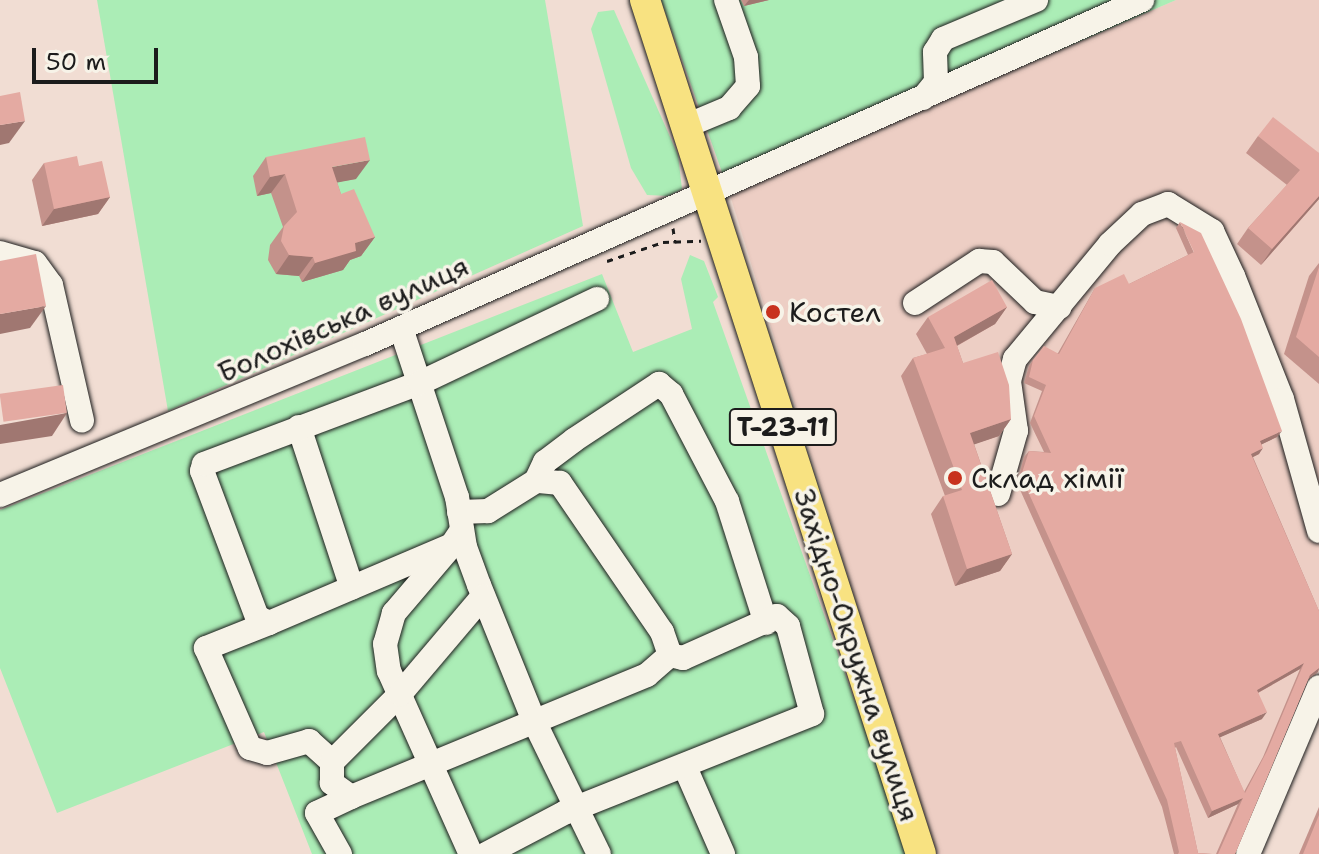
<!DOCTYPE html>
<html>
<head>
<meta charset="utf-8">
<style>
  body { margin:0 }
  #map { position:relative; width:1319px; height:854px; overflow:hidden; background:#f1ddd3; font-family:"Shantell Sans",sans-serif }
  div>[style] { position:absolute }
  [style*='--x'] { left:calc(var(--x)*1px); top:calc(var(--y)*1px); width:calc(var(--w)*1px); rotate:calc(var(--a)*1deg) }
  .built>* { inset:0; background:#edcec4 }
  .green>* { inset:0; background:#abedb6 }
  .path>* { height:3px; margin-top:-1.5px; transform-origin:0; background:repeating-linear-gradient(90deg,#1c1c1c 0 6px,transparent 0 12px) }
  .roads { filter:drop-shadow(0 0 2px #1c1c1c) drop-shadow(0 0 2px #1c1c1c) }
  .minor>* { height:24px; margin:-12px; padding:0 12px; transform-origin:12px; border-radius:12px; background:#f7f3e8 }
  .major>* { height:30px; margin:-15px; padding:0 15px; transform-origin:15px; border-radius:15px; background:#f8e281 }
  .wall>* { inset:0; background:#c4928b }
  .shaded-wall>* { inset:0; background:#a07771 }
  .building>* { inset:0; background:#e4aaa2; transform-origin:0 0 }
  .dots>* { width:22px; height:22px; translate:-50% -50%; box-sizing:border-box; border:4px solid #f7f3e8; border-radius:50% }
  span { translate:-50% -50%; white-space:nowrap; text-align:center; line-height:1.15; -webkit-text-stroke:7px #f7f3e8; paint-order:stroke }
  .shield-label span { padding:2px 6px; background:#f7f3e8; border:2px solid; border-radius:6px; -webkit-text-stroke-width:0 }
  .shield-label { font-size:26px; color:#1c1c1c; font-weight:700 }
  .poi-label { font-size:28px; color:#1c1c1c }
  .left { translate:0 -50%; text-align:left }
  .street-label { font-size:28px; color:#1c1c1c }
  .scale { position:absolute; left:32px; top:48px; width:126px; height:36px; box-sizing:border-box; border:4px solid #1c1c1c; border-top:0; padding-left:10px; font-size:24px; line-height:28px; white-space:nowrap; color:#1c1c1c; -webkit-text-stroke:6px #f7f3e8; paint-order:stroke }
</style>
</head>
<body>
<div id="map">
  <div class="built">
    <div style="clip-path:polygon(1176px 0,1319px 0,1319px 669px,1236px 854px,934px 854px,729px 192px)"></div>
  </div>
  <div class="green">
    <div style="clip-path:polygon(97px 0,545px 0,583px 226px,168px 411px)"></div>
    <div style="clip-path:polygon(661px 0,1176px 0,729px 192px)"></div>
    <div style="clip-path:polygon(614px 10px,678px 155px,682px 189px,668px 196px,647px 195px,631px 168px,591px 29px,598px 12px)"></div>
    <div style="clip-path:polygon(690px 255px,704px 261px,718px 297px,713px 302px,909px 854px,312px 854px,264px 732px,57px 813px,0 668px,0 510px,602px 274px,633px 352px,692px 329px,681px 279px)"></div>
  </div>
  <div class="path">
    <div style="--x:673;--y:228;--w:15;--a:82"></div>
    <div style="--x:607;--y:261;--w:59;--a:-18.7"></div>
    <div style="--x:663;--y:242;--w:38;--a:-2"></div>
  </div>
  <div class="roads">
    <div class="minor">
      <div style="--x:923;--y:98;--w:21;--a:-51"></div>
      <div style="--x:936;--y:82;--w:30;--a:-92"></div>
      <div style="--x:935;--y:52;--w:15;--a:-58"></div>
      <div style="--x:943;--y:39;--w:101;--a:-22.8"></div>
      <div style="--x:686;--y:126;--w:47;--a:-22.7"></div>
      <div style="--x:729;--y:108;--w:29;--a:-49"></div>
      <div style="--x:748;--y:86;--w:29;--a:-94"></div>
      <div style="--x:746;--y:57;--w:60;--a:-109.3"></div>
      <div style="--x:0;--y:253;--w:36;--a:16"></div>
      <div style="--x:35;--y:263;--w:27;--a:54"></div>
      <div style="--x:51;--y:285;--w:139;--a:77.1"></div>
      <div style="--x:915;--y:303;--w:77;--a:-33.3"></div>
      <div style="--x:979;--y:261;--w:14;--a:4"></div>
      <div style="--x:993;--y:262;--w:58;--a:43.6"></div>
      <div style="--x:1035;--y:302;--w:25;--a:12"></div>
      <div style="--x:401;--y:328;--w:178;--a:71.7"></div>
      <div style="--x:457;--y:497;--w:51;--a:80.9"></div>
      <div style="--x:465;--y:547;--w:40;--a:69.8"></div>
      <div style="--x:479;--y:585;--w:147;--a:68"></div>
      <div style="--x:534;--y:721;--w:148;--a:64"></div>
      <div style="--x:299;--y:427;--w:169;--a:71.8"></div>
      <div style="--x:536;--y:481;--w:21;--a:-65"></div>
      <div style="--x:545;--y:462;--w:36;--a:-37"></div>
      <div style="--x:574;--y:440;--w:102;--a:-33.4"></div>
      <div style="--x:659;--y:384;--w:16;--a:40"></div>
      <div style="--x:671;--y:394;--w:121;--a:62.4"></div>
      <div style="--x:727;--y:501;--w:128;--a:72.3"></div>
      <div style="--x:998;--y:494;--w:66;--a:-74.1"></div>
      <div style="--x:1016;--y:431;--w:50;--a:-98"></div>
      <div style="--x:1009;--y:381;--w:23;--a:-75"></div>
      <div style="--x:1015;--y:359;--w:149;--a:-50.4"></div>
      <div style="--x:1110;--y:244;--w:44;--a:-43.2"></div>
      <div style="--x:1142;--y:214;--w:28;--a:-21"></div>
      <div style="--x:1168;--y:204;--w:52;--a:31.5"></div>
      <div style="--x:1212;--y:231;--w:50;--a:65"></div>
      <div style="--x:1233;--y:276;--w:132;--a:68.3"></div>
      <div style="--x:1282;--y:399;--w:137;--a:74.3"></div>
      <div style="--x:0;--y:495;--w:395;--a:-22.5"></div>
      <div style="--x:365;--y:344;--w:850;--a:-23.88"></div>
      <div style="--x:462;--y:530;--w:18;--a:124"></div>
      <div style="--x:452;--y:545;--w:199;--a:156.9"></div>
      <div style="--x:269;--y:623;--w:13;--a:-153"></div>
      <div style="--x:257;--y:617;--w:156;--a:-110.6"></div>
      <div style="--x:202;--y:471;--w:7;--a:-74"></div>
      <div style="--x:204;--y:464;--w:231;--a:-20.6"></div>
      <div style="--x:420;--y:383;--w:196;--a:-25.4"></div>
      <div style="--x:447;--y:551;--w:82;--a:130.5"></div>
      <div style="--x:394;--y:613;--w:32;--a:106"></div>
      <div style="--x:385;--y:644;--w:27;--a:82"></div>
      <div style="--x:389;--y:671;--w:201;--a:65.9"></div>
      <div style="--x:269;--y:623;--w:68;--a:158.4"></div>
      <div style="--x:206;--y:648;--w:109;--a:66.3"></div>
      <div style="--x:250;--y:748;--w:18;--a:16"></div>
      <div style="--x:267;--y:753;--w:44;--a:-15.9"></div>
      <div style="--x:309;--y:741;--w:31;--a:42"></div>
      <div style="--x:685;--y:767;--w:95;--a:66.4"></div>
      <div style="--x:351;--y:797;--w:320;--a:-22.4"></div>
      <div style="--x:647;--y:675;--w:30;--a:-41"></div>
      <div style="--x:670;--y:655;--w:24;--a:-109"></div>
      <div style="--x:662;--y:632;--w:181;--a:-124.4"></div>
      <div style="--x:560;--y:483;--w:24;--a:-175"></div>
      <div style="--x:536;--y:481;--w:57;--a:148"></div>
      <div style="--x:488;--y:511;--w:29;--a:178"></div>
      <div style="--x:340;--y:854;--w:47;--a:-119.3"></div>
      <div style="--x:317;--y:813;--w:38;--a:-25"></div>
      <div style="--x:351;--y:797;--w:24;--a:-144"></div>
      <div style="--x:332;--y:783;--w:21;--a:-90"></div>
      <div style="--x:332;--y:762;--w:96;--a:-45"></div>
      <div style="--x:400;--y:694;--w:128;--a:-49.7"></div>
      <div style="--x:486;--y:854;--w:90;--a:-27.7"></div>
      <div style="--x:566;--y:812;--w:265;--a:-21.7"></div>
      <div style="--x:812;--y:714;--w:91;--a:-105.3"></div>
      <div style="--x:788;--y:626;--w:15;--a:-138"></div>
      <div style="--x:777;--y:616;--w:103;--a:155.9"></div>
      <div style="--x:683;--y:658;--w:13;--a:-167"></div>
      <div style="--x:1248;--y:854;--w:181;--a:-67"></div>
    </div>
    <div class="major">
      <div style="--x:645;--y:0;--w:897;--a:72.09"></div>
    </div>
  </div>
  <div class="wall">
    <div style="clip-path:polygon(741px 0,769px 0,744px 6px)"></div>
    <div style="clip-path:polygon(1258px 136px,1319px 153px,1319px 199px,1261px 265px,1237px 244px,1248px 228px,1287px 185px,1246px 153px)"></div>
    <div style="clip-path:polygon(266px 157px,356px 179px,337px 182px,341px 194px,375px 237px,361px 256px,350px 260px,343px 270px,302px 282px,299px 276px,276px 274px,268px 260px,270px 245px,283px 227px,271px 193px,257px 196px,253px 176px)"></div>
    <div style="clip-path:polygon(44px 163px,79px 166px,110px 197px,98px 214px,42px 226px,32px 180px)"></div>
    <div style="clip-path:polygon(evenodd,1180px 222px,1277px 437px,1262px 444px,1259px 454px,1253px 457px,1319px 611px,1319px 670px,1308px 679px,1235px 854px,1216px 854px,1238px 804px,1208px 818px,1176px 747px,1175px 748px,1198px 853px,1212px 854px,1174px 854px,1162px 807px,1017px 483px,1024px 457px,1029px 451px,1044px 452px,1030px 423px,1042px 391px,1024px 383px,1029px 366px,1033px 360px,1058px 353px,1095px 288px,1129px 284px,1188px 255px,1176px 228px,1180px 222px,1300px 669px,1263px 757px,1244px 792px,1220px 737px,1262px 719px,1258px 693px,1300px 669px)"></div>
    <div style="clip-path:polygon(1319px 263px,1319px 384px,1284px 354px,1309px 276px)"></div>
    <div style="clip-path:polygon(1007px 307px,995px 324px,957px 346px,963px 363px,1011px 419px,999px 436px,974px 444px,1012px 554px,1000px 571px,955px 586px,931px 514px,943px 496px,945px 496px,901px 376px,913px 358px,927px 354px,916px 334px,928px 317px)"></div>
    <div style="clip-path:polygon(1319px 807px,1319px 854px,1299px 854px)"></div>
  </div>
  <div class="shaded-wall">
    <div style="clip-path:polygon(749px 0,769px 0,744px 6px)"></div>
    <div style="clip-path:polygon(25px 121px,9px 143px,0 145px,0 125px)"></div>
    <div style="clip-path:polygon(370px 160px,356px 179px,319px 186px,332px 167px)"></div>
    <div style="clip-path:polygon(285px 174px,271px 193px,257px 196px,270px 177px)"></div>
    <div style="clip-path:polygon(1319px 196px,1319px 199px,1261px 265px,1272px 249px)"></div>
    <div style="clip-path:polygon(110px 197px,98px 214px,42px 226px,54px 209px)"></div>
    <div style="clip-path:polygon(375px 237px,361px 256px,350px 260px,343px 270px,302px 282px,315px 263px,355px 243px)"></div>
    <div style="clip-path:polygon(289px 255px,313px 257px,299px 276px,276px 274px)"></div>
    <div style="clip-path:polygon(46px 306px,30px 328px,0 334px,0 314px)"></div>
    <div style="clip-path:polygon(1007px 307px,995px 324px,942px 354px,954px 337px)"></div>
    <div style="clip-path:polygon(67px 413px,52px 436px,0 444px,0 425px)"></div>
    <div style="clip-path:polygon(1011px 419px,999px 436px,958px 450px,970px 433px)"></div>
    <div style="clip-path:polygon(1282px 431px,1277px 437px,1256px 447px,1260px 441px)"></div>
    <div style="clip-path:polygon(1263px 448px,1259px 454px,1247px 460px,1251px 454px)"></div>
    <div style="clip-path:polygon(1012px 554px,1000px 571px,955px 586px,967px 569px)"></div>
    <div style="clip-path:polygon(1304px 663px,1300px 669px,1252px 696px,1257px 690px)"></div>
    <div style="clip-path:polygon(1319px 668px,1318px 672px,1305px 681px,1310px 675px)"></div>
    <div style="clip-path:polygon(1267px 712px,1262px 719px,1214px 740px,1218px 734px)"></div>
    <div style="clip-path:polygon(1243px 798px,1238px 804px,1208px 818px,1212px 811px)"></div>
  </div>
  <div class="building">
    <div style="clip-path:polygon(20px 92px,25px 121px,0 125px,0 96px)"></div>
    <div style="clip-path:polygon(1273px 117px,1319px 153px,1319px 196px,1272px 249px,1248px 228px,1300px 170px,1258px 136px)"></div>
    <div style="clip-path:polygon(365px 137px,370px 160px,332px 167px,341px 194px,354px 189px,375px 237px,355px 243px,356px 251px,315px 263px,313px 257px,289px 255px,281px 241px,284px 226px,297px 212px,285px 174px,270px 177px,266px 157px)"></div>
    <div style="clip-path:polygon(77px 156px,79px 166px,102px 161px,110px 197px,54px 209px,44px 163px)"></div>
    <div style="clip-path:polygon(evenodd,1180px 222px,1201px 233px,1241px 319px,1282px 431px,1260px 441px,1263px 448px,1251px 454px,1319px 611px,1319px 668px,1310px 675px,1235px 854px,1218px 854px,1243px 798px,1212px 811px,1181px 741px,1174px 743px,1198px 853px,1212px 854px,1178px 854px,1179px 852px,1167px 800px,1021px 476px,1029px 451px,1051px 453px,1034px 416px,1046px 385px,1029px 377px,1033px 360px,1044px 346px,1059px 354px,1095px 288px,1124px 274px,1129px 284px,1194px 252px,1180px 222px,1304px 663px,1267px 751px,1245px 793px,1218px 734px,1267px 712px,1257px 690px,1304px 663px)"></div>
    <div style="clip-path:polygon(36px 254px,46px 306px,0 314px,0 261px)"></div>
    <div style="clip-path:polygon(1319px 267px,1319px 357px,1296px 337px)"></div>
    <div style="clip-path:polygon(992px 280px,1007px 307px,954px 337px,963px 363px,998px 352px,1009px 385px,1011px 419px,970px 433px,1012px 554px,967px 569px,943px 496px,962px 490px,913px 358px,945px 348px,928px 317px)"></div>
    <div style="left:63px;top:385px;width:28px;height:64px;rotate:82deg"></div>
    <div style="clip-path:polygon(1319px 815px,1319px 854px,1303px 854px)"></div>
  </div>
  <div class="dots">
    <div style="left:773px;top:312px;background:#c8321e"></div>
    <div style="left:955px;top:478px;background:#c8321e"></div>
  </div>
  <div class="shield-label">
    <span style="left:783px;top:427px">Т-23-11</span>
  </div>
  <div class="poi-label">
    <span class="left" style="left:789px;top:312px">Костел</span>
    <span class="left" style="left:971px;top:478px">Склад хімії</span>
  </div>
  <div class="street-label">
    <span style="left:343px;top:319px;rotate:-24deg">Болохівська вулиця</span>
    <span style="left:857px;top:655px;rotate:72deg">Західно-Окружна вулиця</span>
  </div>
  <div class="scale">50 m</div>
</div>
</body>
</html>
